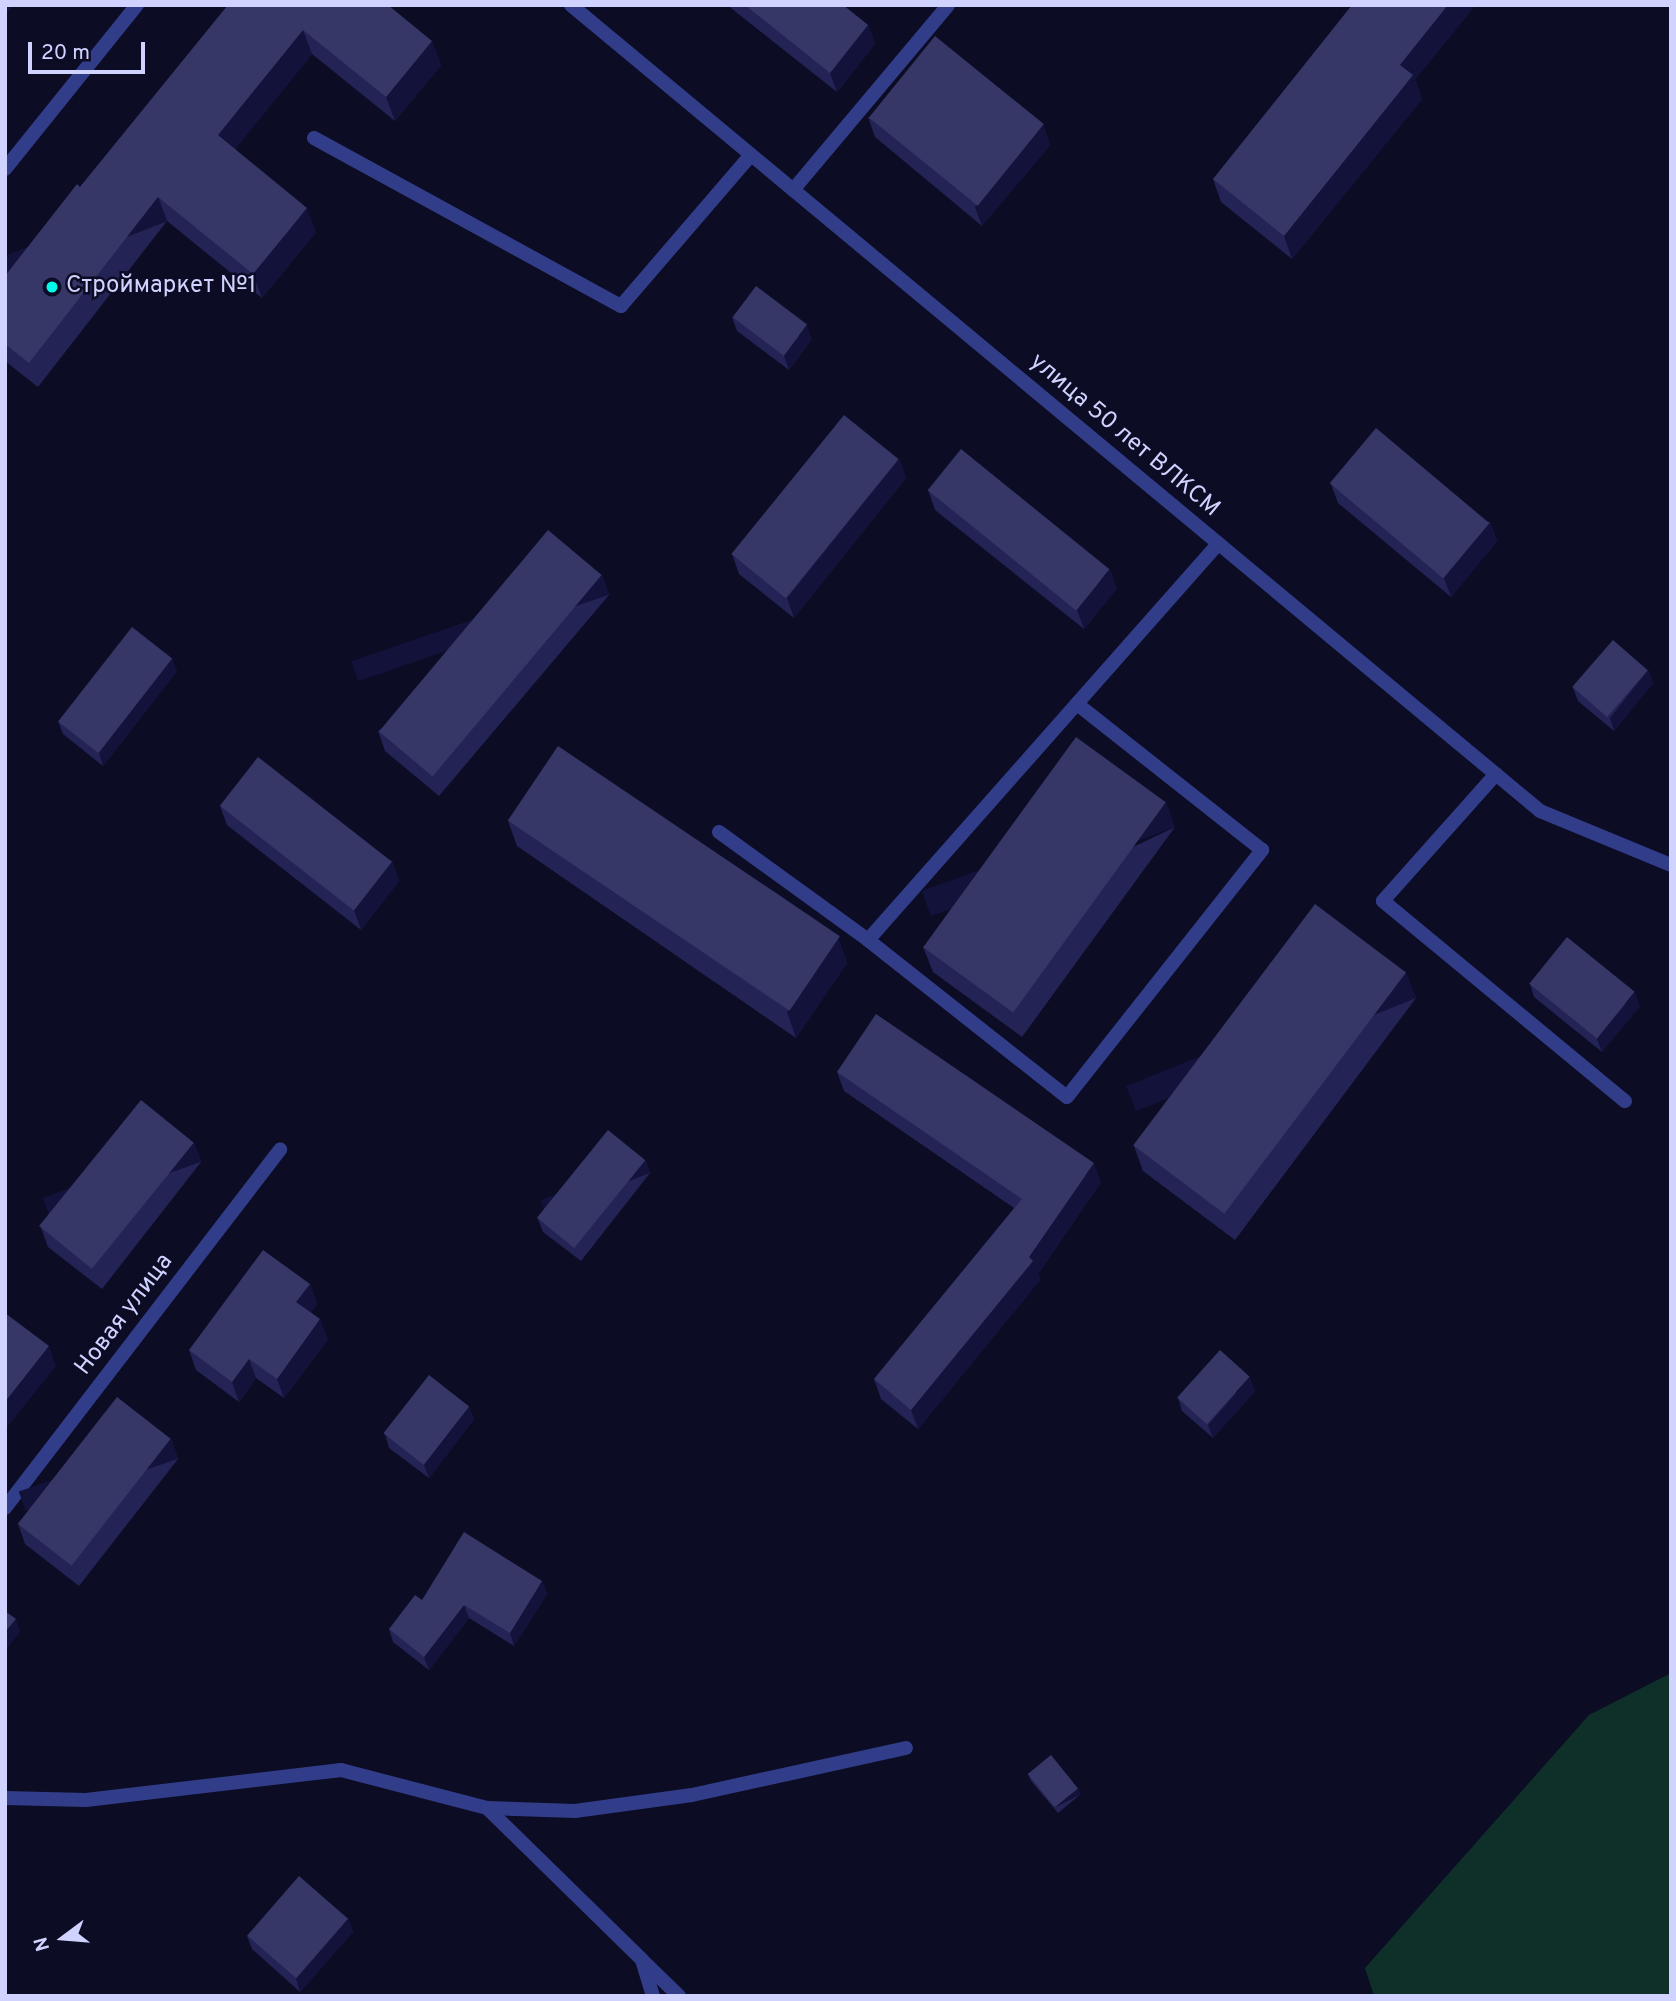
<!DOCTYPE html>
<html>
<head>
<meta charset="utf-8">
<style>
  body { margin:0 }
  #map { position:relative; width:1676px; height:2001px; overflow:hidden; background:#0c0c25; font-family:Overpass,sans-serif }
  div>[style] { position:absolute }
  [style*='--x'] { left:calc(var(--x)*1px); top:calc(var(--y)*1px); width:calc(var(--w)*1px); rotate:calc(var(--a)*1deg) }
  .green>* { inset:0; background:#0e3029 }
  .service>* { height:14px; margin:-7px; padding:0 7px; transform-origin:7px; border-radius:7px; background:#323d89 }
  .minor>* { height:14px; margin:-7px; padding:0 7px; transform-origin:7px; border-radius:7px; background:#323d89 }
  .wall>* { inset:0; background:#242355 }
  .shaded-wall>* { inset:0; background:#13123a; transform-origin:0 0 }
  .building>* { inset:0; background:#363667; transform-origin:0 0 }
  .dots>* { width:19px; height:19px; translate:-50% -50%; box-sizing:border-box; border:4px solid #0c0c25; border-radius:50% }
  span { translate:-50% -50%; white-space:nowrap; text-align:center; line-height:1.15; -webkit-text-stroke:5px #0c0c25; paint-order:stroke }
  .poi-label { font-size:24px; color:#d0d2ff }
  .left { translate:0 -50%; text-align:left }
  .street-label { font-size:24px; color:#d0d2ff }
  .frame { position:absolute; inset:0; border:7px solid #d0d2ff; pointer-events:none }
  .north { position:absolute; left:28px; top:1903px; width:70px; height:70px; -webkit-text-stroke:5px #0c0c25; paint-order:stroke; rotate:254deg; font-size:19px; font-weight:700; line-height:28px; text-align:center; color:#d0d2ff }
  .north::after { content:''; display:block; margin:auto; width:24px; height:32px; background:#d0d2ff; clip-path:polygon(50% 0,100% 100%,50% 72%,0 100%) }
  .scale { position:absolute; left:28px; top:42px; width:117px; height:32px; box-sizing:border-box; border:4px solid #d0d2ff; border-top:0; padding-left:9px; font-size:21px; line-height:24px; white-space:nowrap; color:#d0d2ff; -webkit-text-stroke:5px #0c0c25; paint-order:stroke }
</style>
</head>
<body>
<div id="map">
  <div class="green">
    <div style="clip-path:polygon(1671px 1673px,1671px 1996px,1374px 1996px,1365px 1968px,1589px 1715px)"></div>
  </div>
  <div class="service">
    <div style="--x:314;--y:138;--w:350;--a:28.7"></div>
    <div style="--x:621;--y:306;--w:199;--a:-49.3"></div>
    <div style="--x:793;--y:190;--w:241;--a:-50"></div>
    <div style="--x:1496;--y:774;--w:170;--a:131.7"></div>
    <div style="--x:1383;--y:901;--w:314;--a:39.6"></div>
    <div style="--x:719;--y:832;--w:184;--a:35.9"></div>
    <div style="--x:868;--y:940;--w:529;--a:-48.53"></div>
    <div style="--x:868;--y:940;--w:253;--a:38.3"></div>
    <div style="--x:1067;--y:1097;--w:315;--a:-51.7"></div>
    <div style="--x:1262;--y:850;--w:236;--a:-141.7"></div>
    <div style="--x:5;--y:1798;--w:81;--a:1.4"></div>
    <div style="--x:86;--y:1800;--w:257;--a:-6.7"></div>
    <div style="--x:341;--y:1770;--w:151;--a:14.6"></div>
    <div style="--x:487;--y:1808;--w:88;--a:2"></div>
    <div style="--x:575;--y:1811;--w:118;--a:-7.8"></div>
    <div style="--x:692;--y:1795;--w:219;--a:-12.4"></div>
    <div style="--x:487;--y:1808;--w:217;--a:44.4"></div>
    <div style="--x:642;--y:1960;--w:38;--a:73"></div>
    <div style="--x:643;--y:1961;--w:50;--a:44.2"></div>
  </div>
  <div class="minor">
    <div style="--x:571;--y:5;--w:1260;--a:39.75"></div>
    <div style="--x:1540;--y:811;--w:142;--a:22.4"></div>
    <div style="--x:5;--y:169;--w:211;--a:-51.2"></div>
    <div style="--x:5;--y:1508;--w:452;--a:-52.5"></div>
  </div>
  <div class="wall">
    <div style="clip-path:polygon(228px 5px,432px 41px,441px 65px,395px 121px,312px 54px,235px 149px,316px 232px,262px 298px,167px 221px,38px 387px,5px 361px,5px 276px,80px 187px)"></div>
    <div style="clip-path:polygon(727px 5px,843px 5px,868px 25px,875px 44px,837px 92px)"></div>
    <div style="clip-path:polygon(1415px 80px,1422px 99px,1292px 259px,1221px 202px,1213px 179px)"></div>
    <div style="clip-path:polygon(868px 117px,1043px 125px,1050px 145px,982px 226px,875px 137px)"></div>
    <div style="clip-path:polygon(732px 317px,812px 339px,789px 370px,737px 331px)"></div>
    <div style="clip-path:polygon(899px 459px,906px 478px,794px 618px,739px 574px,732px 554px)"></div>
    <div style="clip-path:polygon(1331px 484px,1490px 522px,1497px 541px,1451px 597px,1338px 503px)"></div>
    <div style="clip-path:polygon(928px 490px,1117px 588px,1084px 629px,935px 510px)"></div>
    <div style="clip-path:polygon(602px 575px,609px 595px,439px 796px,385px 751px,378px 731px)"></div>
    <div style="clip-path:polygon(1648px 670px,1653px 683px,1614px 731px,1578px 701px,1573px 688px)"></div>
    <div style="clip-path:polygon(177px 671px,103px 766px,63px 734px,58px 721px)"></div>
    <div style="clip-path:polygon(220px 806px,392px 861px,399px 881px,361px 930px,227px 825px)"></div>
    <div style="clip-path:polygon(508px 821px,838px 938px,847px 963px,796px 1038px,517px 846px)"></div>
    <div style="clip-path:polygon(1175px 827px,1022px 1037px,933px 972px,923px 947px)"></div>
    <div style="clip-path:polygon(1406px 973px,1416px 998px,1235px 1240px,1143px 1171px,1134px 1146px)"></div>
    <div style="clip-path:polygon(1530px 984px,1640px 1006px,1602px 1052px,1534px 997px)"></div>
    <div style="clip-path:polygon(837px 1072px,1101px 1182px,1038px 1274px,1040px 1280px,918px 1429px,881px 1399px,874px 1379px,1014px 1208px,844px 1091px)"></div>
    <div style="clip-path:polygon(194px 1143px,201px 1162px,102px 1289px,48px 1247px,41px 1228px)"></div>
    <div style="clip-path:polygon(645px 1160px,650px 1173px,581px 1261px,543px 1232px,538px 1219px)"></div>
    <div style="clip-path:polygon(310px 1284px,317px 1304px,311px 1312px,328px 1339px,284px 1398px,256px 1378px,239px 1402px,196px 1370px,189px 1350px)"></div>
    <div style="clip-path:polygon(1255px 1391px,1213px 1438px,1182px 1411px,1178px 1398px)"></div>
    <div style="clip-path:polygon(474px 1419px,429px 1478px,389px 1448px,385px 1434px)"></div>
    <div style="clip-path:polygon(171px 1439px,178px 1459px,79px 1586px,25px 1544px,18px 1524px)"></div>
    <div style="clip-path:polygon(542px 1581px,547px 1594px,514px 1646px,469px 1618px,429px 1670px,393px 1642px,389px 1629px,422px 1600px)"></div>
    <div style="clip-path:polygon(1028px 1774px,1081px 1794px,1058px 1813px,1031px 1781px)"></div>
    <div style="clip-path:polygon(348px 1918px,353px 1932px,300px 1992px,252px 1949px,247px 1936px)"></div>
  </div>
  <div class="shaded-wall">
    <div style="clip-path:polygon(5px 5px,14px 5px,5px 16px)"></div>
    <div style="clip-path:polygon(1448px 5px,1476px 5px,1415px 80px,1422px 99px,1292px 259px,1284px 236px,1400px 65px)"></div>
    <div style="clip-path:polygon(868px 25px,875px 44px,837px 92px,830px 73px)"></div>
    <div style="clip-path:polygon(303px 30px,312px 54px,227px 159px,218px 135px)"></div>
    <div style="clip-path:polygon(432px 41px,441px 65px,395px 121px,386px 97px)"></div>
    <div style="clip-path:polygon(1043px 125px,1050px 145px,982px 226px,975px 207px)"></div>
    <div style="left:158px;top:197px;width:26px;height:210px;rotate:69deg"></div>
    <div style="clip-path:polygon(307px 208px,316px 232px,262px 298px,253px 274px)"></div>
    <div style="clip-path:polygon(807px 325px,812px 339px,789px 370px,784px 356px)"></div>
    <div style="clip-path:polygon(899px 459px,906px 478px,794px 618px,787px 598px)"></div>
    <div style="clip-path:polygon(1490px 522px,1497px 541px,1451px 597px,1444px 578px)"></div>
    <div style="clip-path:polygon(1110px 569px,1117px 588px,1084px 629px,1077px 610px)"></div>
    <div style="left:602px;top:575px;width:21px;height:265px;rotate:71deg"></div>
    <div style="clip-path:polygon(172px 658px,177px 671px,103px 766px,99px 753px)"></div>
    <div style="clip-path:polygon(1648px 670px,1653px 683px,1614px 731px,1610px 718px)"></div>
    <div style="left:1166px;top:802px;width:27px;height:260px;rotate:70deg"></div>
    <div style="clip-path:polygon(392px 861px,399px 881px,361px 930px,354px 910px)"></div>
    <div style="clip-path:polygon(838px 938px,847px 963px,796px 1038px,787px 1012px)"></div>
    <div style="left:1406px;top:973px;width:27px;height:302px;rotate:68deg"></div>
    <div style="clip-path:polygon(1635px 992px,1640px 1006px,1602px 1052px,1597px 1039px)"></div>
    <div style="left:194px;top:1143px;width:20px;height:161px;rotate:70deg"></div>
    <div style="left:645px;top:1160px;width:14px;height:112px;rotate:69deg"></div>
    <div style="clip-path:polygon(1094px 1163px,1101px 1182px,1038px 1274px,1040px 1280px,918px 1429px,911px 1410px,1029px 1257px)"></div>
    <div style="clip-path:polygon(310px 1284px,317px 1304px,304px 1322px,296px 1302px)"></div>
    <div style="clip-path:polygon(320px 1319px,328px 1339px,284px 1398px,277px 1379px)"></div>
    <div style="clip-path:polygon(49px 1346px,56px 1366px,5px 1430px,5px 1402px)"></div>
    <div style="clip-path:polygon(249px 1359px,256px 1378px,239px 1402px,232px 1382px)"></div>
    <div style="clip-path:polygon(1250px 1377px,1255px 1391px,1213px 1438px,1208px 1425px)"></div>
    <div style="clip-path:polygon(469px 1406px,474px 1419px,429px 1478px,424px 1465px)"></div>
    <div style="left:171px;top:1439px;width:21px;height:161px;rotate:71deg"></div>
    <div style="clip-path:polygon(542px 1581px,547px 1594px,514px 1646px,510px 1633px)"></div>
    <div style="clip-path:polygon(464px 1605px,469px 1618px,429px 1670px,424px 1657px)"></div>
    <div style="clip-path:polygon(16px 1619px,20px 1632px,5px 1651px,5px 1632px)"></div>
    <div style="left:1078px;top:1788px;width:7px;height:30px;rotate:63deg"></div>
    <div style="clip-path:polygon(348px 1918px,353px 1932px,300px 1992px,296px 1978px)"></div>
  </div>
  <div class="building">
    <div style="clip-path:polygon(228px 5px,388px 5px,432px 41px,386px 97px,303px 30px,218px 135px,307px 208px,253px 274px,158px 197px,29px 363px,5px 344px,5px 276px,77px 184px,80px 187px)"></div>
    <div style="clip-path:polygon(745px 5px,843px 5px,868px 25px,830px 73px)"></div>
    <div style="clip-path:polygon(1352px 5px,1448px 5px,1400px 65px,1413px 75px,1284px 236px,1213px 179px)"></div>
    <div style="left:935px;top:36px;width:140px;height:105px;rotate:39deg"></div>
    <div style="left:756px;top:286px;width:64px;height:39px;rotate:37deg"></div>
    <div style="left:844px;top:415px;width:70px;height:179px;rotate:39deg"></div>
    <div style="left:1376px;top:428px;width:148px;height:72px;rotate:40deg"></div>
    <div style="left:961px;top:449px;width:191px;height:53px;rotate:39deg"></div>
    <div style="left:548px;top:530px;width:70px;height:263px;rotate:40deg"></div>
    <div style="left:132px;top:627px;width:51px;height:120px;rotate:38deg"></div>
    <div style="left:1613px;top:640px;width:46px;height:62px;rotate:41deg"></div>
    <div style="left:1076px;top:737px;width:111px;height:260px;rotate:36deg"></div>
    <div style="left:558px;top:746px;width:340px;height:90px;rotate:34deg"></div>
    <div style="left:258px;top:757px;width:170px;height:62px;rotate:38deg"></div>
    <div style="left:1315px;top:904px;width:114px;height:302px;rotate:37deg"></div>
    <div style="left:1567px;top:937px;width:87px;height:60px;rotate:39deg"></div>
    <div style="clip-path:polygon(876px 1014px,1094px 1163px,1029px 1257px,1033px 1261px,911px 1410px,874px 1379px,1022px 1199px,837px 1072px)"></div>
    <div style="left:141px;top:1100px;width:68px;height:162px;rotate:39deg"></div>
    <div style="left:608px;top:1130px;width:48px;height:113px;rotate:39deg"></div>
    <div style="clip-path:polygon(263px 1250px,310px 1284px,296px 1302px,320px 1319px,277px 1379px,249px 1359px,232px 1382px,189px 1350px)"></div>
    <div style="clip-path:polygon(5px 1313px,49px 1346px,5px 1402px)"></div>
    <div style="left:1220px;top:1350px;width:40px;height:64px;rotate:42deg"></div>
    <div style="left:429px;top:1375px;width:51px;height:74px;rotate:38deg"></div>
    <div style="left:117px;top:1397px;width:68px;height:161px;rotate:38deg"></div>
    <div style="clip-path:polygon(464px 1532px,542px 1581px,510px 1633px,464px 1605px,424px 1657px,389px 1629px,415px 1595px,422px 1600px)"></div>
    <div style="clip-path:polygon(5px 1611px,16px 1619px,5px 1632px)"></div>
    <div style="left:1051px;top:1755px;width:43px;height:30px;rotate:51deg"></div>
    <div style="left:299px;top:1876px;width:65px;height:79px;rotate:41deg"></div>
  </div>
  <div class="dots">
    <div style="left:52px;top:287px;background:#00fbe9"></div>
  </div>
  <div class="poi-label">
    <span class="left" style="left:66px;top:287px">Строймаркет №1</span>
  </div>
  <div class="street-label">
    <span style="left:1124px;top:436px;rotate:40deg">улица 50 лет ВЛКСМ</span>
    <span style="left:125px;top:1315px;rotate:-53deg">Новая улица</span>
  </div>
  <div class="frame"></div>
  <div class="north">N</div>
  <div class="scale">20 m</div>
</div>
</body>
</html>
